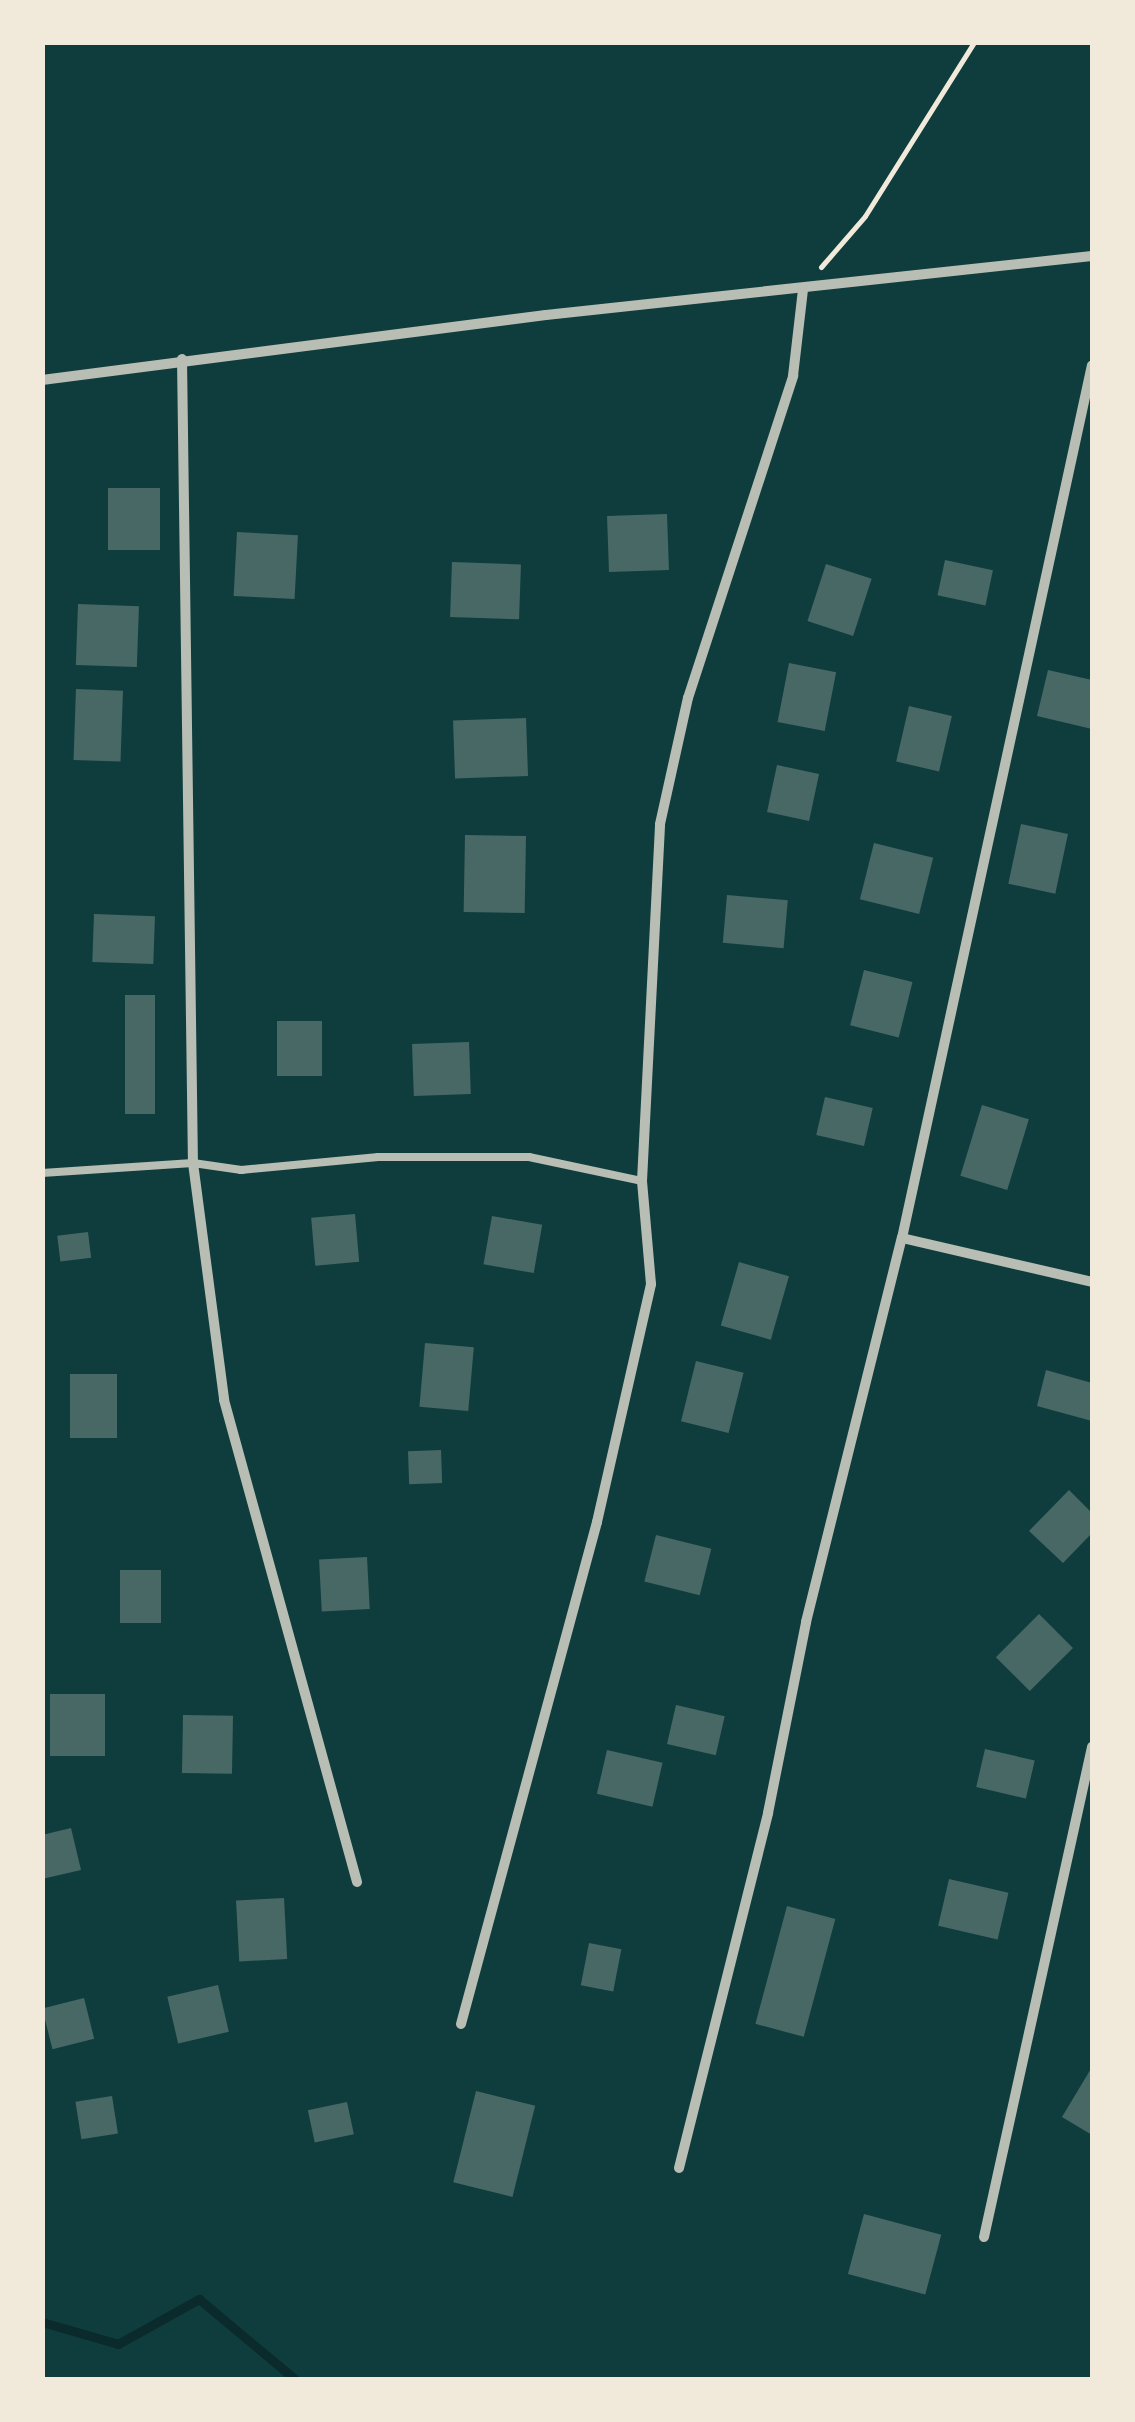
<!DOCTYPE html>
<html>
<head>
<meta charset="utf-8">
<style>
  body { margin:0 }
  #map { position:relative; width:1135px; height:2422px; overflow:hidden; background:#0f3d3e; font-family:"Fira Sans",sans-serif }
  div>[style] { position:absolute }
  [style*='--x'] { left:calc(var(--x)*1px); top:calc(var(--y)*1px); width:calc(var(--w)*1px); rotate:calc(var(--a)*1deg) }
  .stream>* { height:9px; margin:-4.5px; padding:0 4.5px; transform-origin:4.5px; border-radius:4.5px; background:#0a2a2b }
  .building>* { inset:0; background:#486865; transform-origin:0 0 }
  .path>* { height:5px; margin:-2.5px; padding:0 2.5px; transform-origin:2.5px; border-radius:2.5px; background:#f1e9da }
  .service>* { height:8px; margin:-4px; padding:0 4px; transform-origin:4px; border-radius:4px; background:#b8beb3 }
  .minor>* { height:10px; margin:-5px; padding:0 5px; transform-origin:5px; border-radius:5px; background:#b8beb3 }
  span { translate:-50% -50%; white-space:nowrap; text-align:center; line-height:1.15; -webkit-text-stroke:8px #f1e9da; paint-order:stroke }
  .frame { position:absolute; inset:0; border:45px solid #f1e9da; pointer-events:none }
</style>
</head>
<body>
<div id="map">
  <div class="stream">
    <div style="--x:42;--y:2322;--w:79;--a:16.1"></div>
    <div style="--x:118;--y:2344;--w:93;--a:-29.1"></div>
    <div style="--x:199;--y:2299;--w:126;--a:39.9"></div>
  </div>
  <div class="building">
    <div style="left:108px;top:488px;width:52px;height:62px"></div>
    <div style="left:667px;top:514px;width:56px;height:60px;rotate:88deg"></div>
    <div style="left:237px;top:532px;width:61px;height:64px;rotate:3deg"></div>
    <div style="left:945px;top:560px;width:49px;height:36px;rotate:12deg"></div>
    <div style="left:452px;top:562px;width:69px;height:55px;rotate:2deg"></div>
    <div style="left:826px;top:564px;width:48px;height:60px;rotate:18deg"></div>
    <div style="left:78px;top:604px;width:61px;height:61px;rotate:2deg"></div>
    <div style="left:789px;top:663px;width:48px;height:60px;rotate:11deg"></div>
    <div style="clip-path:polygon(1048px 670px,1092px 680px,1092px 729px,1037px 716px)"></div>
    <div style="left:76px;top:689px;width:47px;height:71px;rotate:2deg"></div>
    <div style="left:909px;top:706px;width:44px;height:57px;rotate:13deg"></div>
    <div style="left:526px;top:718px;width:58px;height:73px;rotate:88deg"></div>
    <div style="left:777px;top:765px;width:43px;height:48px;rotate:12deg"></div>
    <div style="left:1021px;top:824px;width:48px;height:61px;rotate:12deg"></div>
    <div style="left:465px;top:835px;width:61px;height:77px;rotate:1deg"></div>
    <div style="left:874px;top:843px;width:61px;height:58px;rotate:14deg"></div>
    <div style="left:727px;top:895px;width:61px;height:48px;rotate:5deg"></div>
    <div style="left:94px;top:914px;width:61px;height:48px;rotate:2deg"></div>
    <div style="left:864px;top:970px;width:50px;height:57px;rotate:14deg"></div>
    <div style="left:125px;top:995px;width:30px;height:119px"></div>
    <div style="left:277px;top:1021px;width:45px;height:55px"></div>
    <div style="left:469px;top:1042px;width:52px;height:57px;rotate:88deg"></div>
    <div style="left:825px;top:1097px;width:49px;height:39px;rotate:13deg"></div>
    <div style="left:982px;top:1105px;width:49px;height:74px;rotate:17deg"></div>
    <div style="left:355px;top:1214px;width:48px;height:44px;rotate:85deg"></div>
    <div style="left:492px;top:1216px;width:51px;height:49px;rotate:10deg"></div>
    <div style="left:88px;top:1232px;width:26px;height:31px;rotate:83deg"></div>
    <div style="left:739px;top:1262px;width:52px;height:66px;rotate:16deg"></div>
    <div style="left:425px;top:1343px;width:49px;height:64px;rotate:5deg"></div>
    <div style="left:696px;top:1361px;width:49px;height:62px;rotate:14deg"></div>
    <div style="clip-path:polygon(1046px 1370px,1092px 1383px,1092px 1421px,1037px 1406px)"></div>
    <div style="left:70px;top:1374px;width:47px;height:64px"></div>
    <div style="left:441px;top:1450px;width:33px;height:33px;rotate:88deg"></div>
    <div style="clip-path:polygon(1069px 1490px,1092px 1513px,1092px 1533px,1063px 1563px,1029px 1531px)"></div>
    <div style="left:656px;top:1535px;width:57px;height:48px;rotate:14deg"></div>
    <div style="left:367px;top:1557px;width:52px;height:48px;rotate:87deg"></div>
    <div style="left:120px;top:1570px;width:41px;height:53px"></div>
    <div style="left:1039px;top:1614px;width:48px;height:61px;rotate:45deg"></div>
    <div style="left:50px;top:1694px;width:55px;height:62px"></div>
    <div style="left:676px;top:1705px;width:50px;height:40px;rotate:13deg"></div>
    <div style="left:183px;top:1715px;width:50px;height:58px;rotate:1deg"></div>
    <div style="left:985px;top:1749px;width:51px;height:39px;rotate:13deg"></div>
    <div style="left:607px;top:1750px;width:57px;height:45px;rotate:13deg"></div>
    <div style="clip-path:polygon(71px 1828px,81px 1870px,42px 1879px,42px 1835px)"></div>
    <div style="left:949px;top:1879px;width:61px;height:48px;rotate:13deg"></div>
    <div style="left:284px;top:1898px;width:61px;height:48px;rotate:87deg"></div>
    <div style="left:787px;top:1906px;width:50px;height:122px;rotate:15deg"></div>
    <div style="left:589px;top:1943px;width:33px;height:43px;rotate:11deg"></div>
    <div style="left:218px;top:1985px;width:48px;height:52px;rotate:77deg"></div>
    <div style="left:84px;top:1998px;width:42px;height:43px;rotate:76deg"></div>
    <div style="clip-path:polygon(1092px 2067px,1092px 2135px,1062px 2117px)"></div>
    <div style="left:476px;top:2091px;width:61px;height:94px;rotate:14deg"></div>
    <div style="left:112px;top:2096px;width:38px;height:37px;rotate:81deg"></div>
    <div style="left:347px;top:2102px;width:33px;height:40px;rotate:78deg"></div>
    <div style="left:864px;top:2214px;width:80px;height:62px;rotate:15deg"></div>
  </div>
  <div class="path">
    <div style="--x:821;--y:267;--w:67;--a:-49.2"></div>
    <div style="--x:865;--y:216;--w:205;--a:-57.9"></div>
  </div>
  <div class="service">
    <div style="--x:42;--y:1173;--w:151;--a:-3.8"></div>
    <div style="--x:193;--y:1163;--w:49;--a:8.3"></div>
    <div style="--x:241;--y:1170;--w:138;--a:-5.4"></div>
    <div style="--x:378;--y:1157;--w:151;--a:0"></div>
    <div style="--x:529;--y:1157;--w:116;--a:12"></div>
  </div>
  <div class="minor">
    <div style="--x:182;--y:359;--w:804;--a:89.22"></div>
    <div style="--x:193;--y:1163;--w:239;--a:82.5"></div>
    <div style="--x:224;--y:1400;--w:500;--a:74.57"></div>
    <div style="--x:42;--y:380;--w:508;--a:-7.35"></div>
    <div style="--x:546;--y:315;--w:549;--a:-6.17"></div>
    <div style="--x:902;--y:1238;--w:195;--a:13"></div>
    <div style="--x:461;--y:2024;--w:520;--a:-74.84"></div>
    <div style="--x:597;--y:1522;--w:244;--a:-77.2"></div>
    <div style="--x:651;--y:1284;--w:103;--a:-95"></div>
    <div style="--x:642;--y:1181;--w:357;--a:-87.1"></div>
    <div style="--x:660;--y:824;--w:129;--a:-77.5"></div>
    <div style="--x:688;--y:698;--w:339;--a:-71.9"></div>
    <div style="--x:793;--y:376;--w:88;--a:-83.4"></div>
    <div style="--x:679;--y:2168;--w:366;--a:-75.9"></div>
    <div style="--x:768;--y:1813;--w:195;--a:-78.7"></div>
    <div style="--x:806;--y:1622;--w:396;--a:-76"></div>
    <div style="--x:902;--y:1238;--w:893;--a:-77.72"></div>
    <div style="--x:984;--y:2237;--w:502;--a:-77.57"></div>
  </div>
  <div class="frame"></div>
</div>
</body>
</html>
